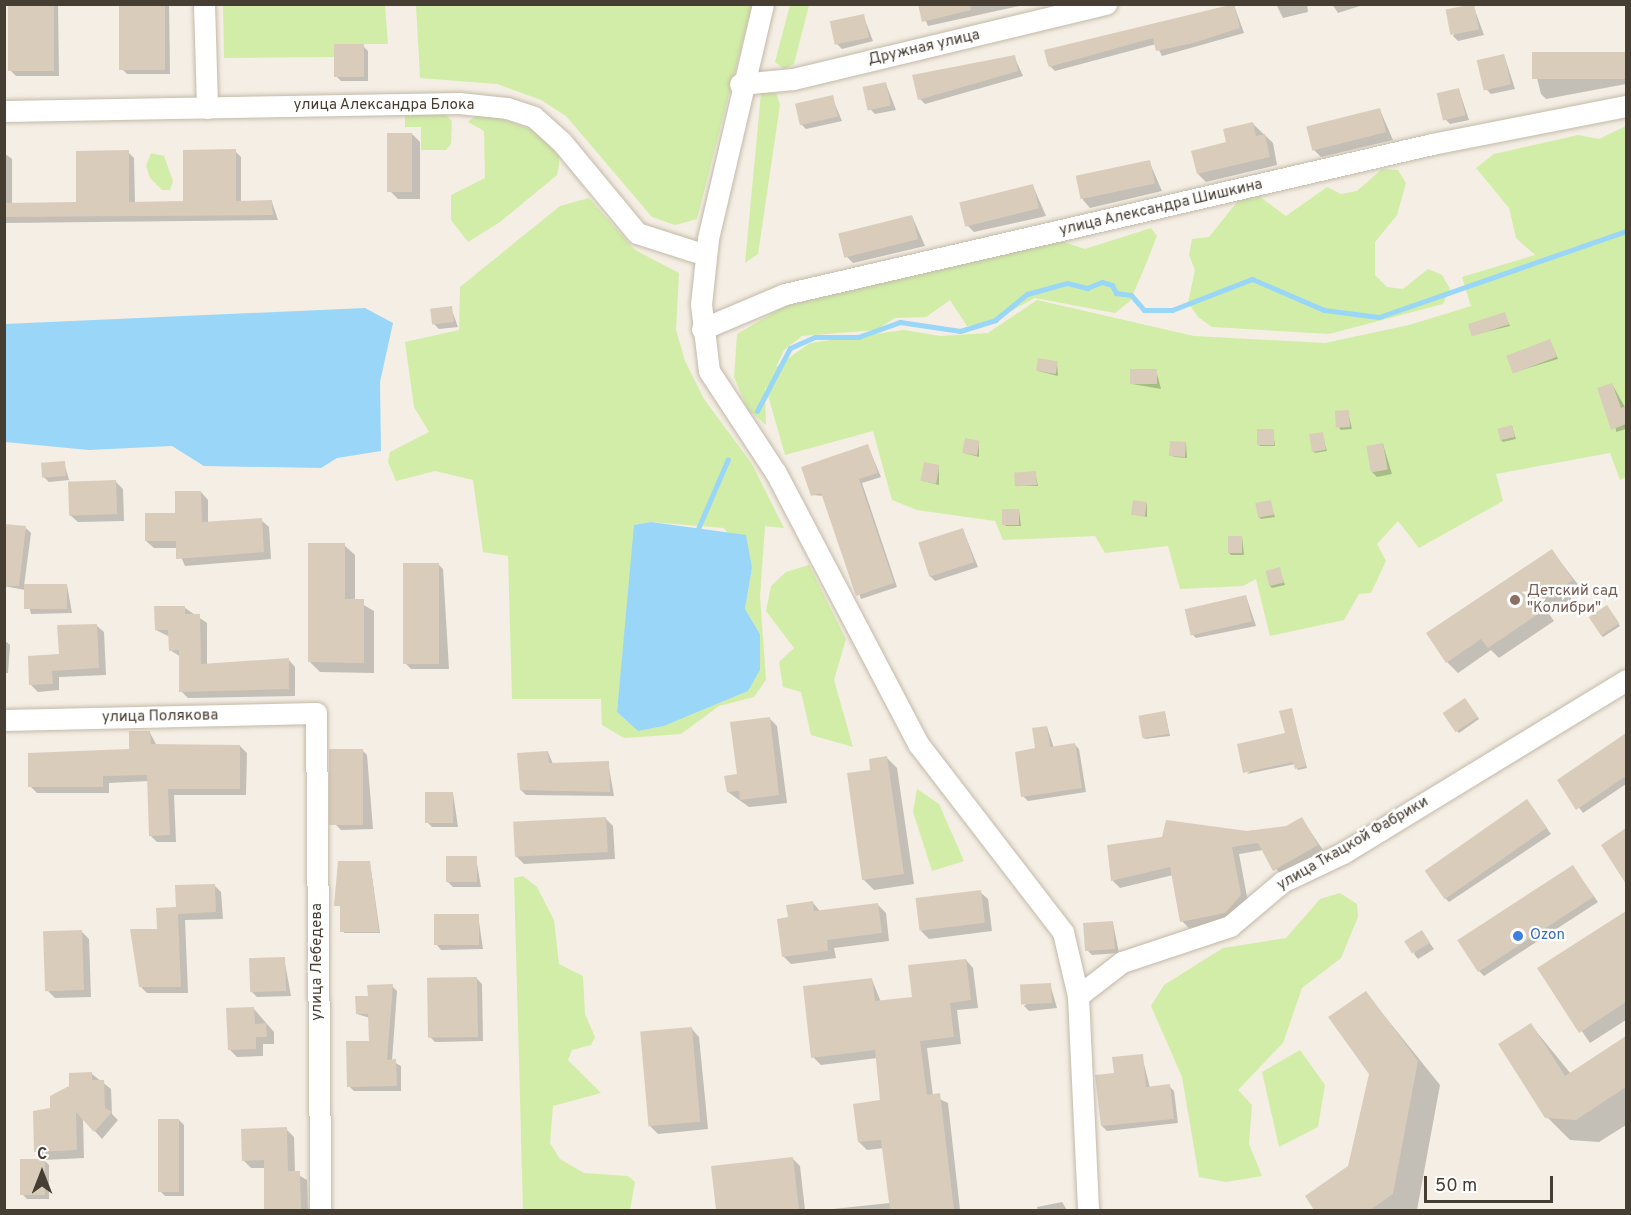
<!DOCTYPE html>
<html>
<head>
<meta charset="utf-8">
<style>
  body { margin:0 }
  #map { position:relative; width:1631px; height:1215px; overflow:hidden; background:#f4eee4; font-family:Overpass,sans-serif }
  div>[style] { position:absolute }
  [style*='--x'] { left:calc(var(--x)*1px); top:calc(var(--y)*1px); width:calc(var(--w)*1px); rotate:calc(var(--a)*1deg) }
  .green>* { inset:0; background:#d2eda8 }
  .water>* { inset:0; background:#99d6f8 }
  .shadow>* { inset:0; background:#0003 }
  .stream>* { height:5px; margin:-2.5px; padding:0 2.5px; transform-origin:2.5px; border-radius:2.5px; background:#99d6f8 }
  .building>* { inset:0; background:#daccbb; transform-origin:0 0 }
  .roads { filter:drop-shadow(0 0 2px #c3b9a8) drop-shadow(0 0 2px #c3b9a8) }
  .minor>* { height:21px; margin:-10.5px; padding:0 10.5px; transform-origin:10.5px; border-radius:10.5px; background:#fff }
  .dots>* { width:16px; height:16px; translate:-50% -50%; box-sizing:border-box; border:3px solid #fff; border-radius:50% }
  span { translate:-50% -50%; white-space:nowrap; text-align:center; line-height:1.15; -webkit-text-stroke:4.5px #fff; paint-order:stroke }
  .street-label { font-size:15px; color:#473e33 }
  .education-label { font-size:15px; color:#785e54 }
  .left { translate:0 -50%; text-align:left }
  .shop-label { font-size:15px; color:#366cbe }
  .frame { position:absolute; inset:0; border:6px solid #473e33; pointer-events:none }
  .north { position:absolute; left:12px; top:1143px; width:60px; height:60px; -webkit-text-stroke:4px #fff; paint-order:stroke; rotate:0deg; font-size:16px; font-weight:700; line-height:24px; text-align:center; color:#473e33 }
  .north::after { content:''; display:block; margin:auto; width:21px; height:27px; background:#473e33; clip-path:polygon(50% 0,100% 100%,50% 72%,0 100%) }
  .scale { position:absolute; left:1424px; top:1176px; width:129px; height:27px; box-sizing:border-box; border:3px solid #473e33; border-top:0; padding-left:8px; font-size:18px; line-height:21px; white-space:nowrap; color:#473e33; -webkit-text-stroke:4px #fff; paint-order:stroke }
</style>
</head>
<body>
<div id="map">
  <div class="green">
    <div style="clip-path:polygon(223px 5px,385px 5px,388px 44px,334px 44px,334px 57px,224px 58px)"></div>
    <div style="clip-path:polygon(416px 5px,752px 5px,697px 219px,675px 225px,652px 217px,566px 116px,541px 100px,497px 84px,420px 78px)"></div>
    <div style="clip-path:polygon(790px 5px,809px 5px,794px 64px,784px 69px,775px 62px)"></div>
    <div style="clip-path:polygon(761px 93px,776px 93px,780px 105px,758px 254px,745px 263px)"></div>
    <div style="clip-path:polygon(405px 114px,445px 114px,452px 121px,451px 144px,446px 150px,421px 150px,421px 127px,405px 127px)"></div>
    <div style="clip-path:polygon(489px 114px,535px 131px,559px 156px,559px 166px,557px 175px,500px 222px,468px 242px,451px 220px,451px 195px,485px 178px,484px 131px,468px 122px,478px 114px)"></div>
    <div style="clip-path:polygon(1626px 126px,1626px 477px,1620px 480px,1610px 453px,1496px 474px,1503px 501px,1419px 548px,1398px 521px,1377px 544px,1386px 561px,1371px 593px,1359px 594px,1344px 620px,1270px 636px,1256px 579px,1243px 586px,1180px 589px,1168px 546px,1105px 553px,1095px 536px,1003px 540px,995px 521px,917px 510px,892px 500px,873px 431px,785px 455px,765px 385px,766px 425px,748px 410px,734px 377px,737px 334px,785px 306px,1058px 240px,1085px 249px,1151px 228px,1157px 236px,1146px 264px,1130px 301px,1115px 313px,1035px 298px,989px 323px,967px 326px,950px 300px,926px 317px,895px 318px,876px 330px,802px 336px,784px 350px,776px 367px,810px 343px,904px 330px,940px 336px,988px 333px,1037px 300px,1194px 336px,1325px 343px,1409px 325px,1471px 306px,1462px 277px,1535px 255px,1516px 238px,1509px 208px,1476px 168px,1494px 154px,1578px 135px,1599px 139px)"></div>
    <div style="clip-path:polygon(151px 153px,164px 156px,173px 181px,170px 190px,162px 190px,150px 178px,146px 166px)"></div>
    <div style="clip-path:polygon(1382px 169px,1398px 170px,1406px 183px,1397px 215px,1375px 242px,1375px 275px,1387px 287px,1403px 289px,1428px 269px,1442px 275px,1450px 289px,1443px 304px,1329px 334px,1212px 327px,1198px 317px,1188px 303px,1195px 270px,1189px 255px,1192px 239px,1209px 237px,1241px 197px,1259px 196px,1286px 216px,1327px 187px,1341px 194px,1357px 191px)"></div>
    <div style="clip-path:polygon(evenodd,589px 198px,635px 250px,679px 273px,676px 330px,685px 361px,704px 399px,752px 464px,784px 528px,765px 526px,760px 596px,766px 680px,754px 697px,719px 706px,681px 734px,624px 738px,602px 725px,601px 699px,512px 699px,508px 556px,483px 552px,473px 480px,435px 471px,396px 481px,388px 462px,390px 452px,429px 432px,414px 407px,405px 342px,459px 330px,460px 287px,560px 206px,589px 198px,651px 522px,724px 528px,752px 568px,745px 609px,760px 634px,748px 691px,664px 726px,638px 731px,617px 712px,635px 525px,651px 522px)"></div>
    <div style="clip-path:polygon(809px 565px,846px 639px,834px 680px,853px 747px,811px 735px,801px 692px,783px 687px,779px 662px,794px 648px,766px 611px,771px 586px,786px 572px)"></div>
    <div style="clip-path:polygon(917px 789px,939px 804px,964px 861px,932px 871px,913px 812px)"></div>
    <div style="clip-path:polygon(523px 876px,537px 887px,554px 920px,559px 964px,583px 976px,585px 1014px,595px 1037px,591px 1045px,572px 1050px,568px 1060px,601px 1093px,553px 1106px,550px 1143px,560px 1159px,584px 1173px,628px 1176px,635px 1182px,630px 1210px,523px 1210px,514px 878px)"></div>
    <div style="clip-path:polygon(1340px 893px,1357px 904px,1358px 917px,1341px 958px,1302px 988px,1283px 1043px,1238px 1090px,1252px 1105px,1249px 1144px,1262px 1176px,1226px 1182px,1199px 1177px,1182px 1077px,1151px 1006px,1164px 985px,1223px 948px,1286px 938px,1320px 899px)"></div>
    <div style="clip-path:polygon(1300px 1050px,1325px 1085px,1318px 1127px,1279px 1147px,1262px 1072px)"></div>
  </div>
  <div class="water">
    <div style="clip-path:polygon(365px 308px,393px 323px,380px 382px,381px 451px,337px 458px,321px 468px,204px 466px,172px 446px,89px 450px,5px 442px,5px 324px)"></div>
    <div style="clip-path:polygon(651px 522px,746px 535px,752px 568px,745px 609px,760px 634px,760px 670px,748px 691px,664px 726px,638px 731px,617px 712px,634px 525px)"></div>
  </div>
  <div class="shadow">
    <div style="clip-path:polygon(10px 4px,58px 4px,59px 76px,16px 76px,11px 71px)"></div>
    <div style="clip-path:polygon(121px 4px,169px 4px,170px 74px,127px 74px,122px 69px)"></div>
    <div style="clip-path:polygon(919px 4px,1028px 4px,928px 26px)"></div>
    <div style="clip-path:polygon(1276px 4px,1307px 4px,1308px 12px,1283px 18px)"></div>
    <div style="clip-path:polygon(1332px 4px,1366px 4px,1338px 13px)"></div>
    <div style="clip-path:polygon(1234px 5px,1244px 33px,1162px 56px,1156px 44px,1055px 71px,1050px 66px)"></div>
    <div style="clip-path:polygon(1473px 5px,1484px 35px,1458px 41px,1453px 36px)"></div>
    <div style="clip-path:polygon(863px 15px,873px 41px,842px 49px,837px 44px)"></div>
    <div style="clip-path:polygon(363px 46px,368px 51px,368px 81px,341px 81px,336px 76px)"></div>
    <div style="clip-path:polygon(1626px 53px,1626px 84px,1546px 99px,1541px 94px,1535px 70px)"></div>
    <div style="clip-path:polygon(1504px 55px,1515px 89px,1491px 94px,1486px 89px)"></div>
    <div style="clip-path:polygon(1014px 56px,1023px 76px,925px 104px,920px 99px)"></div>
    <div style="clip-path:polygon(886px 84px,896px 110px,875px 114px,870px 109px)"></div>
    <div style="clip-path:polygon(1459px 90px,1469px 120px,1450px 124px,1445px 119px)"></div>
    <div style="clip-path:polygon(832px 97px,842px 121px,806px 129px,801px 124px)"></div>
    <div style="clip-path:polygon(1380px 110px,1393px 140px,1321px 157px,1313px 149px)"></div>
    <div style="clip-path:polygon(1253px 124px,1273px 143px,1277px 165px,1206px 182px,1198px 174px)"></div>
    <div style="clip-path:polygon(412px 134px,420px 142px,420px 199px,398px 199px,390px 191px)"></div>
    <div style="clip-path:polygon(235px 151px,241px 157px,241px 202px,272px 202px,278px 220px,4px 223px,4px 153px,12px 159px,12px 205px,78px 204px,128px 152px,134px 158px,135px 203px,185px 203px)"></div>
    <div style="clip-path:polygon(1149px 161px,1162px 191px,1090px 208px,1083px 200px,1078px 178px)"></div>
    <div style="clip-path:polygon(1033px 186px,1046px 216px,974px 232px,966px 224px)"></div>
    <div style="clip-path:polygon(912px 216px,925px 246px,853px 263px,845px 255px)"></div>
    <div style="clip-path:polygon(451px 308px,458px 327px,439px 329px,434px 324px)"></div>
    <div style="clip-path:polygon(1504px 313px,1510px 326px,1473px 335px)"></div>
    <div style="clip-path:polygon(1550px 340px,1558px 359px,1512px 373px)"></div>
    <div style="clip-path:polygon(1057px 362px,1058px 376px,1038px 371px)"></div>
    <div style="clip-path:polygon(1156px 370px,1161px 389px,1132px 384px)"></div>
    <div style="clip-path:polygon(1612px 384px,1626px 409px,1626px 429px,1616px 432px)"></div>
    <div style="clip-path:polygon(1348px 412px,1352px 429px,1341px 430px,1339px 428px)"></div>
    <div style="clip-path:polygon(1512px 426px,1516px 439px,1503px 442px,1501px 440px)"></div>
    <div style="clip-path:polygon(1273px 430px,1275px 446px,1260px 446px,1258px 444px)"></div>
    <div style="clip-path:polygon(1322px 434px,1327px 451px,1315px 453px,1313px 451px)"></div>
    <div style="clip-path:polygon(979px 442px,979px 457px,964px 453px)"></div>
    <div style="clip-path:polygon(1186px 443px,1187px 458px,1174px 457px,1172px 455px)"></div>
    <div style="clip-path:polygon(1383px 444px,1392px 474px,1377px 477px,1372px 472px)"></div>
    <div style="clip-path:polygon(868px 446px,881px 477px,862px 483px,897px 587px,861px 599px,824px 496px,812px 495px)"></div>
    <div style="clip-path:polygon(64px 463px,70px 483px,116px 482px,123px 489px,124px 521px,78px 522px,70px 515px,69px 480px,49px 482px,44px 477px)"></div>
    <div style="clip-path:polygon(939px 466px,939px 485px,923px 481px)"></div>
    <div style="clip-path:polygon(1035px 472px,1038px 486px,1017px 486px)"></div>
    <div style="clip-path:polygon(201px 492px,208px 500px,208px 523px,261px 520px,269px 527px,271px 559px,185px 566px,177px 548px,154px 548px,146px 541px)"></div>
    <div style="clip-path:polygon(1270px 502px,1275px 517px,1261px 519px,1259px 517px)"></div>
    <div style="clip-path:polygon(1147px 503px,1147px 517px,1133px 514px)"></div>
    <div style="clip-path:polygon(1019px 510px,1021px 526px,1006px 526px,1004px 524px)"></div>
    <div style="clip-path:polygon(26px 528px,31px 533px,24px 586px,67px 585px,72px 613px,31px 614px,25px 590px,4px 586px)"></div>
    <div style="clip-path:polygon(963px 530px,978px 567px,935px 581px,930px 576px)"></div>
    <div style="clip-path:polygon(1242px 537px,1244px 555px,1231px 555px,1229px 553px)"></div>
    <div style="clip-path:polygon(344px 545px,355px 555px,355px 600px,374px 611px,374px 673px,320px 672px,310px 662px)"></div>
    <div style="clip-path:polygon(1552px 551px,1583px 591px,1549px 614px,1554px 621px,1499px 658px,1491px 650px,1458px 673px,1447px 662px)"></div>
    <div style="clip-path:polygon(438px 564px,443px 569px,449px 669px,411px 669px,406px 664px)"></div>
    <div style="clip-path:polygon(1279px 568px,1285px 585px,1272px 588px,1270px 586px)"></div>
    <div style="clip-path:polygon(1246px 596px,1256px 626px,1196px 638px,1191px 633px)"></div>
    <div style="clip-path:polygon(185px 608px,207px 623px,207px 665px,288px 659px,295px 667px,295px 696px,188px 698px,181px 691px,181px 657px,170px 650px,170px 637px,156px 630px)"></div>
    <div style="clip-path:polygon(1608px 609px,1620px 626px,1603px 637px,1601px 635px)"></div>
    <div style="clip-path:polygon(96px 625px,104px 632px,106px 675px,59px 677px,59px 690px,38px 692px,31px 685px)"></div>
    <div style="clip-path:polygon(4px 640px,10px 645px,8px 673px,4px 673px)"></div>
    <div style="clip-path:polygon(1467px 702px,1479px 719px,1459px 733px,1457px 731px)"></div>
    <div style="clip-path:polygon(1291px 709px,1307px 768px,1298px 770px,1295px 764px,1247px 774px,1287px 734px)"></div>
    <div style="clip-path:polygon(1165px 713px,1170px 736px,1145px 739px,1143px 737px)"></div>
    <div style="clip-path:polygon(769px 718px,777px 726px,787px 803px,749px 807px,728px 792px)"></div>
    <div style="clip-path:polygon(1047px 727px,1054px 748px,1074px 744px,1079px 749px,1086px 792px,1028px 801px,1023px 796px)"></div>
    <div style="clip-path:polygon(150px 733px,157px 746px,240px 746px,247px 753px,246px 795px,174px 795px,176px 842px,157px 842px,150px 835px,149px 781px,109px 783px,109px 793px,37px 793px,30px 786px,131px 750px)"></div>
    <div style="clip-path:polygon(1626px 734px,1626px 784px,1583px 813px,1559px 780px)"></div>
    <div style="clip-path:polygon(362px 750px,367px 755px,373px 829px,341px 830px,336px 825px,331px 751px)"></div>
    <div style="clip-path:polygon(548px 752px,553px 764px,608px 762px,614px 796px,526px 795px,521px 790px)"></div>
    <div style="clip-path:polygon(887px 758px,897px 768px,914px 884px,874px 890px,863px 879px,872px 771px)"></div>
    <div style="clip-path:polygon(453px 793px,458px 827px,432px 827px,427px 822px)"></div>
    <div style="clip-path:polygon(1527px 801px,1551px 834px,1449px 902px,1444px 897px)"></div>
    <div style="clip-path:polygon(605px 818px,613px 826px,615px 859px,524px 864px,516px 856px)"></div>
    <div style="clip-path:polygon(1302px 819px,1325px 853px,1282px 877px,1263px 850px,1239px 854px,1248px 902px,1232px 920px,1189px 928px,1182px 921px,1173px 875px,1120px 888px,1113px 881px,1108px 846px,1286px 827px)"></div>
    <div style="clip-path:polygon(1626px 830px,1626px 879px,1603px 845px)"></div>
    <div style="clip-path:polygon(476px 858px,481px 887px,453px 887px,448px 882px)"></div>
    <div style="clip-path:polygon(370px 863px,380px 933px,344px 933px,342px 907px,336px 905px)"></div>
    <div style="clip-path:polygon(1573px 867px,1598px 902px,1484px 976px,1479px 971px)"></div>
    <div style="clip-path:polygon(214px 885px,221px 892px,223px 919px,185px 920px,188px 993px,147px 993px,140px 986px,158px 930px,178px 908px)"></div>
    <div style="clip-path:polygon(980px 892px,988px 899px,992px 931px,929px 939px,921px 931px)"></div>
    <div style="clip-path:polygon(813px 903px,820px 911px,878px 905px,886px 913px,889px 941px,834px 948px,836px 958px,791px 964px,783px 956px)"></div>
    <div style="clip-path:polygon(1626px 913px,1626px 1020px,1590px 1043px,1539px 969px)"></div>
    <div style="clip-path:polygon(478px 915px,483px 949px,441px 950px,436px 944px)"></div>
    <div style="clip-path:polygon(1113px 923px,1119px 953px,1092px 955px,1087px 950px)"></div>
    <div style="clip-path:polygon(81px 931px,89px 939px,91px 997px,55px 998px,47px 990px)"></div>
    <div style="clip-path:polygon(1421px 931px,1434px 949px,1418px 959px,1414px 954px)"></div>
    <div style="clip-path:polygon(284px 958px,291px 996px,257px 997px,252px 992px)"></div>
    <div style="clip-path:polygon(966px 960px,973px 968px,978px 1008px,957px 1010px,961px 1044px,927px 1048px,933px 1096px,948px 1103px,960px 1210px,823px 1210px,890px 1203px,884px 1148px,867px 1150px,859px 1142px,882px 1102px,877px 1058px,821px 1065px,813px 1057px,872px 980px,881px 1002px,914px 998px)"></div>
    <div style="clip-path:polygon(477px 979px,482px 984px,483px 1041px,435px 1042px,430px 1037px)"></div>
    <div style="clip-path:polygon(1050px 984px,1057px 1008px,1029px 1011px,1024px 1006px)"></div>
    <div style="clip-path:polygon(392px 986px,397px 991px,392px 1061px,401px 1066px,401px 1091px,354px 1091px,349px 1086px,371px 1042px,370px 1018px,357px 1014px,369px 997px)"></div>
    <div style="clip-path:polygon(1366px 993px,1440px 1085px,1417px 1210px,1316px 1210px,1307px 1196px,1349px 1167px,1371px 1074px)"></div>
    <div style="clip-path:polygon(254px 1009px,274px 1032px,274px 1044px,263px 1044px,263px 1056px,237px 1057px,229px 1049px)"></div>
    <div style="clip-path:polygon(1531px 1025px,1571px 1074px,1626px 1038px,1626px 1125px,1599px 1142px,1570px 1140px,1547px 1117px)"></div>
    <div style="clip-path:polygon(692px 1029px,699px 1037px,708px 1129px,658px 1134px,650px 1126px)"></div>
    <div style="clip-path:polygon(1142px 1056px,1150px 1088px,1169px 1086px,1174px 1091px,1178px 1123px,1107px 1131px,1102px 1126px,1116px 1074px)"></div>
    <div style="clip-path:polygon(92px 1074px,111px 1089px,112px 1114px,118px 1120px,102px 1139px,83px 1118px,84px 1158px,44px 1160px,36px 1152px)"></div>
    <div style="clip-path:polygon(179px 1120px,184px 1125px,184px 1196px,165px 1196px,160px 1191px)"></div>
    <div style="clip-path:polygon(286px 1129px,294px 1137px,295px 1173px,307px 1180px,308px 1210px,266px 1210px,266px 1168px,251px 1168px,243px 1160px)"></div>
    <div style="clip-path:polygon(792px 1158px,800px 1166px,805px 1210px,718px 1210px,713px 1167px)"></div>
    <div style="clip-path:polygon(44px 1160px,49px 1165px,49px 1199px,27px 1199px,22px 1194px)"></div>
    <div style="clip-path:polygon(1062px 1202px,1067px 1210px,1038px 1210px,1037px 1207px)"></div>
  </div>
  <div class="stream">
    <div style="--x:757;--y:411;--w:71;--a:-62.4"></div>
    <div style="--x:790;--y:348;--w:27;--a:-24"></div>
    <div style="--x:815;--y:337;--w:43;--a:0"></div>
    <div style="--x:858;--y:337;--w:45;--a:-19.7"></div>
    <div style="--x:900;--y:322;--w:61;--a:8.5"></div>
    <div style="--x:960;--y:331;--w:37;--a:-17"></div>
    <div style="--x:995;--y:320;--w:41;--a:-39.1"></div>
    <div style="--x:1027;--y:294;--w:41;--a:-15.4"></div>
    <div style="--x:1067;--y:283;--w:21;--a:14"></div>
    <div style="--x:1087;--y:288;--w:16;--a:-22"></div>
    <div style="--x:1102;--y:282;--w:10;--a:17"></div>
    <div style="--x:1112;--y:285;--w:9;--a:63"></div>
    <div style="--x:1116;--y:293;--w:15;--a:8"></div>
    <div style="--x:1131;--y:295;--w:20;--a:49"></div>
    <div style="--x:1144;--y:310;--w:28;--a:0"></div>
    <div style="--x:1172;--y:310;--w:86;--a:-21.2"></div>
    <div style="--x:1252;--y:279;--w:78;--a:23.3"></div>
    <div style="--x:1324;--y:310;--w:55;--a:7.3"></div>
    <div style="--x:1379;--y:317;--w:262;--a:-19.2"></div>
    <div style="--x:697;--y:531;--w:78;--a:-66.7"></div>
  </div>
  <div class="building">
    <div style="left:8px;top:4px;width:46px;height:67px"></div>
    <div style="left:119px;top:4px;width:46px;height:66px"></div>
    <div style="clip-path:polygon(918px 4px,970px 4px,971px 10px,922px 22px)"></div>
    <div style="clip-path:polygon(1234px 4px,1240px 28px,1193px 43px,1156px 51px,1153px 38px,1049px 67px,1047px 62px,1044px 50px)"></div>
    <div style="left:1474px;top:4px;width:26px;height:29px;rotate:79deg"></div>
    <div style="left:864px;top:14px;width:24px;height:35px;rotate:78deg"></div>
    <div style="left:334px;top:44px;width:30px;height:33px"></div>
    <div style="left:1626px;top:52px;width:27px;height:94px;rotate:90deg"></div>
    <div style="left:1504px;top:54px;width:31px;height:28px;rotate:77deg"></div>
    <div style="clip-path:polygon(1015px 55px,1018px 71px,918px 100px,912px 75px)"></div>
    <div style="left:886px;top:82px;width:24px;height:24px;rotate:78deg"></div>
    <div style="left:1459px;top:88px;width:28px;height:23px;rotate:77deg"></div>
    <div style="left:833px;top:95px;width:22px;height:39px;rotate:77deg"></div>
    <div style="left:1380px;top:108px;width:25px;height:76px;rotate:76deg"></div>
    <div style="clip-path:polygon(1253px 122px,1256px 136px,1265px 134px,1270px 157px,1197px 174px,1191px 151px,1226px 142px,1223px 129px)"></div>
    <div style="left:387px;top:133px;width:25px;height:59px"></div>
    <div style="clip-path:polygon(236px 149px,236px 201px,272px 200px,273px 215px,4px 217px,4px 203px,76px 202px,76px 151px,129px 150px,129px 202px,183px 201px,183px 150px)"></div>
    <div style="left:1150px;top:160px;width:24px;height:76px;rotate:78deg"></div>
    <div style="left:1033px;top:184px;width:25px;height:76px;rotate:76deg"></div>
    <div style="left:912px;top:215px;width:25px;height:76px;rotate:76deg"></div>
    <div style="left:452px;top:306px;width:16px;height:22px;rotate:83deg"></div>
    <div style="left:1505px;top:312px;width:13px;height:39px;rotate:72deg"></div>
    <div style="left:1550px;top:339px;width:19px;height:47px;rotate:69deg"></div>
    <div style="left:1038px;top:358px;width:20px;height:13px;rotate:9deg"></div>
    <div style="left:1130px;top:369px;width:27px;height:15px"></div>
    <div style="clip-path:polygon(1612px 383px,1621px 408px,1626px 406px,1626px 424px,1611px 430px,1597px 388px)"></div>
    <div style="left:1349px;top:410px;width:17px;height:14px;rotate:87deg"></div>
    <div style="left:1512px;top:425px;width:12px;height:15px;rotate:76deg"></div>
    <div style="left:1257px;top:429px;width:17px;height:16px"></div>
    <div style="left:1323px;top:432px;width:18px;height:14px;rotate:81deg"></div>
    <div style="left:965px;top:438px;width:15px;height:15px;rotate:11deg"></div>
    <div style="left:1170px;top:441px;width:16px;height:15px;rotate:4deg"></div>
    <div style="left:1383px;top:443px;width:27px;height:17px;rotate:80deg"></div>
    <div style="clip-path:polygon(868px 444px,878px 473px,859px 479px,894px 583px,856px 596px,821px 493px,811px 496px,801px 467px)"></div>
    <div style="left:65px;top:461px;width:15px;height:24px;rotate:86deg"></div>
    <div style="left:924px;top:462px;width:16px;height:19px;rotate:11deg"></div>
    <div style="left:1036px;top:471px;width:14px;height:22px;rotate:86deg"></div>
    <div style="left:116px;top:480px;width:34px;height:48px;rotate:88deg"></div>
    <div style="clip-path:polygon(175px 491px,201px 491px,202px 522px,262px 518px,264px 552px,176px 559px,176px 541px,145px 541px,145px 513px,175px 513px)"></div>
    <div style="left:1133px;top:500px;width:14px;height:15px;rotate:8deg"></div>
    <div style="left:1271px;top:500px;width:15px;height:16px;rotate:79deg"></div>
    <div style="left:1002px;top:509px;width:17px;height:16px"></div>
    <div style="clip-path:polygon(4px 524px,26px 526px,19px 586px,4px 586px)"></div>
    <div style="left:963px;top:528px;width:36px;height:47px;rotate:72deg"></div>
    <div style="left:1228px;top:536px;width:14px;height:17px"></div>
    <div style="clip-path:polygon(308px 543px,345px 543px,345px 599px,364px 599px,364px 663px,308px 662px)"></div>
    <div style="clip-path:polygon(1552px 549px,1573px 580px,1539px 603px,1544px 610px,1488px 648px,1481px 639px,1446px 663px,1426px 633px)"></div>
    <div style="left:403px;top:563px;width:36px;height:101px"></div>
    <div style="left:1280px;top:567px;width:16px;height:15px;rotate:76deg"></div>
    <div style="left:24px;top:584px;width:43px;height:25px"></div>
    <div style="left:1246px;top:595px;width:27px;height:63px;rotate:77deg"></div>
    <div style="left:1607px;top:605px;width:22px;height:22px;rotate:56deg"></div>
    <div style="clip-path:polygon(154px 606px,185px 606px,185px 614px,200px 614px,201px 664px,289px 658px,289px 689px,179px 692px,179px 650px,169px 651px,168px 630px,155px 630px)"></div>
    <div style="clip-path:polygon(97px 624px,99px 668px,52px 671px,53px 684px,29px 685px,28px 656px,59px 654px,57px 625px)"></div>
    <div style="left:1465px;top:698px;width:23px;height:27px;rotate:56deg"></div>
    <div style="clip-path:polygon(1292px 708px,1306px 766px,1295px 769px,1293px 762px,1243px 773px,1237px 744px,1285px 733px,1279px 711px)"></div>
    <div style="left:1165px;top:711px;width:23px;height:27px;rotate:80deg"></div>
    <div style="clip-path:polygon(770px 717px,779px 795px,740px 800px,739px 791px,727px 792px,724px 776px,737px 774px,730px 722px)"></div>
    <div style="clip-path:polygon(1047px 726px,1050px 747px,1075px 743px,1082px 788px,1021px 797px,1015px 752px,1035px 748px,1032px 728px)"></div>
    <div style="clip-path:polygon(129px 731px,150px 731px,151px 744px,240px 745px,240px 789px,168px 789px,170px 835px,149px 836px,147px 775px,103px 776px,103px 787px,28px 787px,28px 753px,129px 749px)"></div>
    <div style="clip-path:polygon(1626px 733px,1626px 776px,1576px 810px,1557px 780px)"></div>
    <div style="left:329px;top:749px;width:34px;height:76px"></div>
    <div style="clip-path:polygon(548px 751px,549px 763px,609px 761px,610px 792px,520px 790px,517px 753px)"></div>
    <div style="clip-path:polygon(887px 756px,904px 874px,862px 880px,847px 773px,870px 770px,869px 759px)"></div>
    <div style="left:425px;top:792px;width:28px;height:31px"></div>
    <div style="left:1527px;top:799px;width:35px;height:125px;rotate:55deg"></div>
    <div style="left:606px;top:817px;width:35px;height:93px;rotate:87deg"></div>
    <div style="clip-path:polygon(1302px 817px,1318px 845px,1273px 871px,1258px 843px,1232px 847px,1241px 895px,1225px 913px,1180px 922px,1170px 867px,1111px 881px,1107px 845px,1162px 837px,1166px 820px,1247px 831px,1286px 826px)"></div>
    <div style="clip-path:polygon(1626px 828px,1626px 884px,1601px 845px)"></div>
    <div style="left:477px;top:856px;width:26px;height:31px;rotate:90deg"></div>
    <div style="clip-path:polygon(338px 861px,370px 861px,379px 932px,340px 932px,340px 906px,334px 906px)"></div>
    <div style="left:1573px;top:865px;width:38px;height:138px;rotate:57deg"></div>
    <div style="clip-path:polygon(215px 884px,216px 912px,178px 914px,181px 987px,139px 987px,130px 929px,157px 929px,156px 908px,176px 907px,175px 885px)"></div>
    <div style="left:981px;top:890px;width:33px;height:66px;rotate:83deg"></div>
    <div style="clip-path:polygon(813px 901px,814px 911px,878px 903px,882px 933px,827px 940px,828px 951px,782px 957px,777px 919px,788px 917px,786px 905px)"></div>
    <div style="clip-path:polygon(1626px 911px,1626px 1002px,1579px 1033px,1537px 968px)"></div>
    <div style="left:479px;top:914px;width:31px;height:45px;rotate:90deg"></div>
    <div style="left:1113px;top:921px;width:28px;height:30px;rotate:86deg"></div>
    <div style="left:82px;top:930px;width:60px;height:39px;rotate:88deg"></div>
    <div style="left:1422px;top:930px;width:15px;height:21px;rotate:58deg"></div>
    <div style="left:285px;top:957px;width:34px;height:36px;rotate:88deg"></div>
    <div style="clip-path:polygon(966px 959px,971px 1000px,950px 1003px,954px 1037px,920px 1041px,927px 1095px,940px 1093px,954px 1210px,890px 1210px,881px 1140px,858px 1142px,853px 1104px,880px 1100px,875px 1050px,811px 1058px,803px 986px,872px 978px,875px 1001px,912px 997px,908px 965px)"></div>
    <div style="left:477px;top:977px;width:60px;height:50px;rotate:89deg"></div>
    <div style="left:1051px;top:983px;width:20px;height:31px;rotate:87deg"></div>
    <div style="clip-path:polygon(393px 984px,387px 1060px,396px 1059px,397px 1086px,347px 1087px,346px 1041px,369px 1041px,368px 1014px,356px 1014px,355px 996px,368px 996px,367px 985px)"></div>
    <div style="clip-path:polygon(1366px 991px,1418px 1061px,1393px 1194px,1370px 1210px,1314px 1210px,1305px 1196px,1348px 1166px,1369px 1074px,1328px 1017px)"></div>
    <div style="clip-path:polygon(254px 1007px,255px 1024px,266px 1023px,267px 1037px,256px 1037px,256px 1049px,228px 1050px,226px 1008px)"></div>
    <div style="clip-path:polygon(1531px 1023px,1565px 1076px,1626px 1036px,1626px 1087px,1576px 1120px,1545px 1118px,1498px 1044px)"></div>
    <div style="left:692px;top:1027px;width:95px;height:52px;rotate:85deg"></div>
    <div style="clip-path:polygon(1143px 1054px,1146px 1087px,1170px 1084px,1174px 1119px,1101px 1126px,1095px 1075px,1114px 1073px,1112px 1057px)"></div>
    <div style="clip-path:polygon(92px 1072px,92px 1080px,104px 1080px,105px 1108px,112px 1112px,94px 1132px,76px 1112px,77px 1150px,34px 1152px,33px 1111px,50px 1108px,50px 1096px,69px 1086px,69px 1073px)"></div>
    <div style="left:158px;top:1119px;width:21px;height:73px"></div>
    <div style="clip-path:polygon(287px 1127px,288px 1171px,300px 1171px,301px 1210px,264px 1210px,264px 1160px,242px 1161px,241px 1129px)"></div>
    <div style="clip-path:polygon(793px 1157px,799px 1210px,716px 1210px,711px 1166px)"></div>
    <div style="left:20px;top:1159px;width:25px;height:36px"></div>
  </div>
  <div class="roads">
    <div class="minor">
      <div style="--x:204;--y:4;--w:104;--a:88.3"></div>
      <div style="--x:763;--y:4;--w:241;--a:103.2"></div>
      <div style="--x:708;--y:239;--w:65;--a:96.1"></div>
      <div style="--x:701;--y:304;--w:67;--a:83.2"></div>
      <div style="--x:709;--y:371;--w:122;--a:56.7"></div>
      <div style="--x:776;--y:473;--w:307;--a:62.3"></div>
      <div style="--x:919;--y:745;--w:236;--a:52.4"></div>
      <div style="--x:1063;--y:932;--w:66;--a:76.8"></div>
      <div style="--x:1078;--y:996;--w:214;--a:87.3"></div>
      <div style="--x:740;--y:84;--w:53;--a:-5.4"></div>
      <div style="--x:793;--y:79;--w:322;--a:-13.5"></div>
      <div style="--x:4;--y:111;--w:455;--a:-1"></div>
      <div style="--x:459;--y:103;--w:48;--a:5.9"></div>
      <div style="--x:507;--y:108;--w:28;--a:18"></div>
      <div style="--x:534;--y:117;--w:36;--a:42"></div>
      <div style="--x:561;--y:141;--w:119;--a:50.4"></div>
      <div style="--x:637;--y:233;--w:72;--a:17.7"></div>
      <div style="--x:702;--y:329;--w:90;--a:-22.9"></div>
      <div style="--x:785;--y:294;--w:664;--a:-13.05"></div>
      <div style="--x:1432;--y:144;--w:198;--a:-11.1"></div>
      <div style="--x:4;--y:720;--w:312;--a:-1.3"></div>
      <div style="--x:316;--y:713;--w:497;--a:89.5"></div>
      <div style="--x:1078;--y:996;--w:56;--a:-37.7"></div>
      <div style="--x:1122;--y:962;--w:114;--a:-18.4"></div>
      <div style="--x:1230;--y:926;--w:68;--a:-40.2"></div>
      <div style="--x:1282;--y:882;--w:68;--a:-25.4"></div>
      <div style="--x:1343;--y:853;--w:332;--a:-31.4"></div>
    </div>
  </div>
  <div class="dots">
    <div style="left:1515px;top:600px;background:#8d6e63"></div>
    <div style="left:1518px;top:936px;background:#3f7fe0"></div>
  </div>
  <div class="street-label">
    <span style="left:924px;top:48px;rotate:-13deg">Дружная улица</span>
    <span style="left:384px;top:106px">улица Александра Блока</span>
    <span style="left:1161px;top:208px;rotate:-13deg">улица Александра Шишкина</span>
    <span style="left:160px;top:717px;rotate:-1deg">улица Полякова</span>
    <span style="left:1353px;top:844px;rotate:-30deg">улица Ткацкой Фабрики</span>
    <span style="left:318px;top:962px;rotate:-90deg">улица Лебедева</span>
  </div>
  <div class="education-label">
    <span class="left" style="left:1527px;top:600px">Детский сад<br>"Колибри"</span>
  </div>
  <div class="shop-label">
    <span class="left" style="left:1530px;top:936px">Ozon</span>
  </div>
  <div class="frame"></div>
  <div class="north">С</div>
  <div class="scale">50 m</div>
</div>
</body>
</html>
